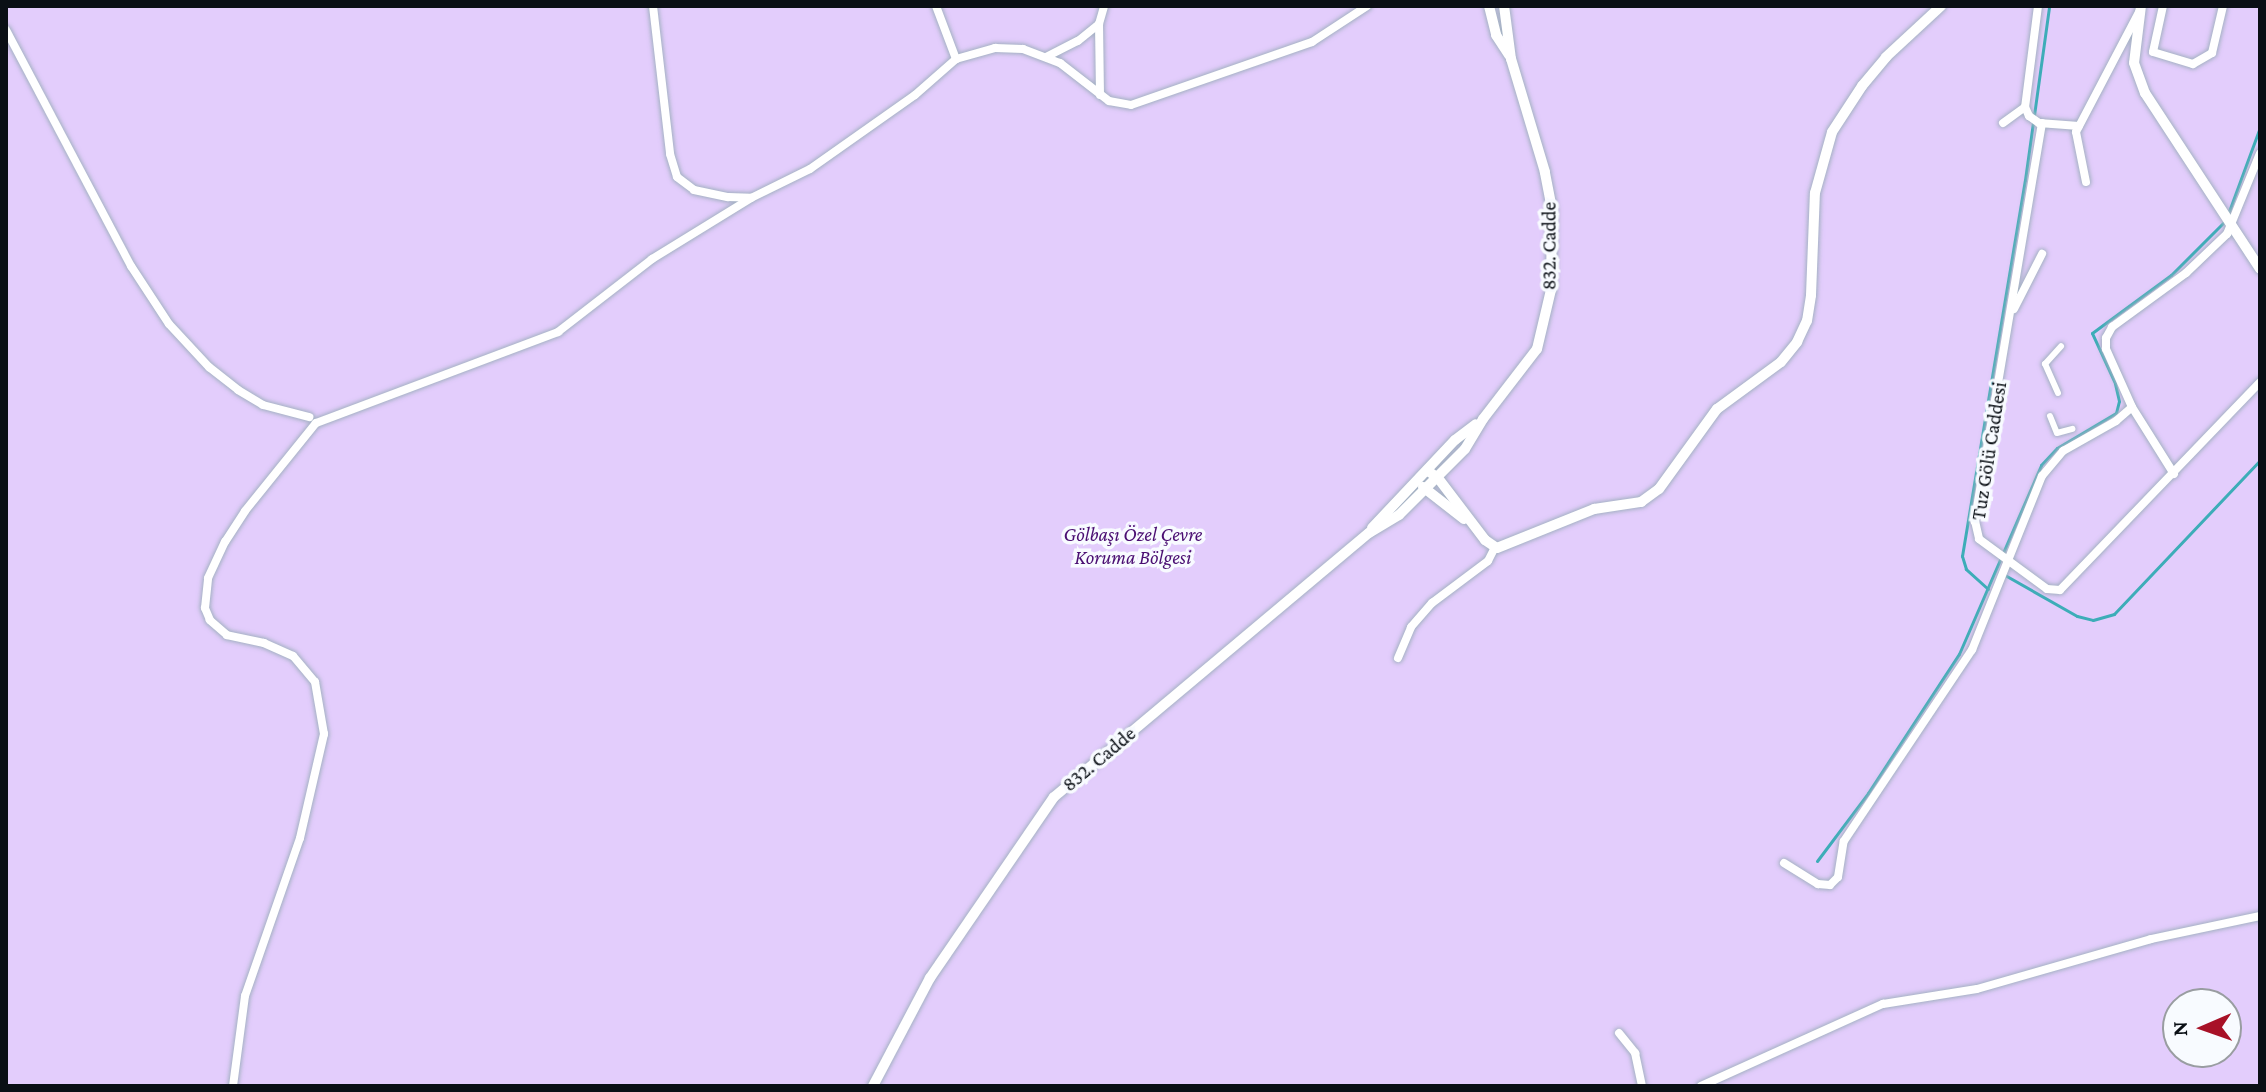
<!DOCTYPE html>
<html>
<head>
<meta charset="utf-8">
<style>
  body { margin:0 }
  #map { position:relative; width:2266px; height:1092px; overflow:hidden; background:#f8fbff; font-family:"Crimson Pro",serif }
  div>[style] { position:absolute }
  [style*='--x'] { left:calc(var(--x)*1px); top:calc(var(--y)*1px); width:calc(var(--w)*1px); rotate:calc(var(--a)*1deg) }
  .green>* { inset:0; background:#e3cdfc }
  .stream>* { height:3px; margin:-1.5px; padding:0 1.5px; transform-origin:1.5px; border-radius:1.5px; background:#3dadb8 }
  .roads { filter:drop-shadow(0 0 2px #a4b1c3) drop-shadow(0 0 2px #a4b1c3) }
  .pedestrian>* { height:6px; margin:-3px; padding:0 3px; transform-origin:3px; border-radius:3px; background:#fff }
  .minor>* { height:8px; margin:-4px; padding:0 4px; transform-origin:4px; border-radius:4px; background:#fff }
  .tertiary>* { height:10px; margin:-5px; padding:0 5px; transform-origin:5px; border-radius:5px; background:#fff }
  span { translate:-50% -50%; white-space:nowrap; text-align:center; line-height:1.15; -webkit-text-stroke:7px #f8fbff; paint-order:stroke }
  .street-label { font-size:20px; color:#0a0f15 }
  .park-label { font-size:20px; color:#4a0e72; font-style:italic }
  .frame { position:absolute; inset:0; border:8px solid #0a0f15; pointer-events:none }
  .north { position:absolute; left:2162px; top:988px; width:80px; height:80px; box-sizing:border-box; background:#f8fbff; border:2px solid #999da1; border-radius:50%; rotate:268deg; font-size:22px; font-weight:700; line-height:32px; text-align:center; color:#0a0f15 }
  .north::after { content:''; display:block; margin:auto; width:28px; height:36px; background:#a81127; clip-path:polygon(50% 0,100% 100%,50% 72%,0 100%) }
</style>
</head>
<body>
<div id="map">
  <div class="green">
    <div style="clip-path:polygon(evenodd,6px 6px,2260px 6px,2260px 1086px,6px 1086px,6px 6px,2178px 1004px,2226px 1004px,2226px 1052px,2178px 1052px,2178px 1004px)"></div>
  </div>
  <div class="stream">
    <div style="--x:2228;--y:214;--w:93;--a:-69.8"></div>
    <div style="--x:2003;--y:574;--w:85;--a:29.6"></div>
    <div style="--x:2077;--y:616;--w:16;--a:14"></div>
    <div style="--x:2093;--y:620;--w:22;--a:-16"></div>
    <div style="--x:2114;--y:614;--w:212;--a:-46.5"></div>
    <div style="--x:1988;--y:589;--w:30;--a:-138"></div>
    <div style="--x:1966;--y:569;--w:14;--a:-107"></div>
    <div style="--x:1962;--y:556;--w:381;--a:-80.5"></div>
    <div style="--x:2025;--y:180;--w:176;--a:-82.1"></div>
    <div style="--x:1817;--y:861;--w:85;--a:-53.1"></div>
    <div style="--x:1868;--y:793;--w:166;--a:-56.8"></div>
    <div style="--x:1959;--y:654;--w:206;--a:-66.5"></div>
    <div style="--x:2041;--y:465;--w:23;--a:-47"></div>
    <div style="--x:2057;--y:448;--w:69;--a:-30.7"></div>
    <div style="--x:2116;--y:413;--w:12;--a:-76"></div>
    <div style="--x:2119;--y:401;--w:18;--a:-103"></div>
    <div style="--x:2115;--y:383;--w:55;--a:-114.7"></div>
    <div style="--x:2092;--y:333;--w:98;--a:-36.3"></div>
    <div style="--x:2171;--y:275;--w:76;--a:-45"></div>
  </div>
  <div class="roads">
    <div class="pedestrian">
      <div style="--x:2058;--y:393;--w:32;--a:-114"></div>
      <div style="--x:2045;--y:364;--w:24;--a:-48"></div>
      <div style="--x:2050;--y:416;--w:18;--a:68"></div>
      <div style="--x:2057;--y:433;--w:16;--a:-15"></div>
    </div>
    <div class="minor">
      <div style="--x:653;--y:6;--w:149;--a:83.4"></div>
      <div style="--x:670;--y:154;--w:24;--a:73"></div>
      <div style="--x:677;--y:177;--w:21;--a:37"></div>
      <div style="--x:694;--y:190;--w:35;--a:12"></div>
      <div style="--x:728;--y:197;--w:23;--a:2"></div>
      <div style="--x:751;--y:198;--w:66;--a:-26.2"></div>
      <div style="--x:810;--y:169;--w:128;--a:-35.2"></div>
      <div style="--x:915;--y:95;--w:55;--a:-41.3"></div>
      <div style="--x:936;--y:6;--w:57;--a:69.3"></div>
      <div style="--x:2038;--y:6;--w:102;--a:97.3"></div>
      <div style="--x:2025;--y:107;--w:10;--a:66"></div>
      <div style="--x:2029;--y:116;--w:12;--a:35"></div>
      <div style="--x:2039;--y:123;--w:40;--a:4.3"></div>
      <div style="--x:2163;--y:6;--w:47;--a:102.3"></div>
      <div style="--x:2153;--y:52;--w:42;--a:16.7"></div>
      <div style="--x:2193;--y:64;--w:22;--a:-30"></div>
      <div style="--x:2212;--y:53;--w:48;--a:-76.8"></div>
      <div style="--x:6;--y:30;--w:267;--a:62.1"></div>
      <div style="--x:131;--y:266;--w:69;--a:56.8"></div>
      <div style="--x:169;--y:324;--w:59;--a:47.1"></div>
      <div style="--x:209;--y:367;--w:37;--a:38"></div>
      <div style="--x:238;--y:390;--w:29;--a:31"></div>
      <div style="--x:263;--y:405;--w:48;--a:14.6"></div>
      <div style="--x:1046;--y:57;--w:36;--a:-27"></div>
      <div style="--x:1078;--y:41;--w:27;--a:-39"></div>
      <div style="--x:956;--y:59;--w:41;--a:-15.8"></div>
      <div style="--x:995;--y:48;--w:28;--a:2"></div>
      <div style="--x:1023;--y:49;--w:40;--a:21"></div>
      <div style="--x:1060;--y:63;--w:62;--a:37.8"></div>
      <div style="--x:1109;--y:101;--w:22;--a:10"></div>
      <div style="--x:1131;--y:105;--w:192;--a:-19.2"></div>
      <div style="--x:1312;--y:42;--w:66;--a:-33.2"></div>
      <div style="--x:1100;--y:95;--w:71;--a:-90.8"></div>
      <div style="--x:1099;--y:24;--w:19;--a:-74"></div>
      <div style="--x:2003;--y:123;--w:27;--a:-36"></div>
      <div style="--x:2042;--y:123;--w:404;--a:99.6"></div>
      <div style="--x:1975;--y:521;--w:18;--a:77"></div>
      <div style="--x:1979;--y:539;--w:84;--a:36.3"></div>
      <div style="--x:2047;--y:589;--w:13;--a:4"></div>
      <div style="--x:2060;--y:590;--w:289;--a:-46.1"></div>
      <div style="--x:2086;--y:182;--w:51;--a:-101.3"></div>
      <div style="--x:2076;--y:132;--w:136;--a:-62.3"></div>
      <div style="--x:2014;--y:309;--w:62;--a:-63"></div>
      <div style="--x:2174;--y:474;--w:79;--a:-122.1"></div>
      <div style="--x:2132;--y:407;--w:64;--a:-114.1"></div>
      <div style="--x:2106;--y:349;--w:11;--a:-90"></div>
      <div style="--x:2106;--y:338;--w:13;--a:-61"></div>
      <div style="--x:2112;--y:327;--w:92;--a:-36.1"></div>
      <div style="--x:2186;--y:273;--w:57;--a:-43.6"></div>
      <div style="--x:2227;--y:234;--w:87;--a:-67.8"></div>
      <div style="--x:1398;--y:658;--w:34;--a:-67"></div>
      <div style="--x:1411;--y:627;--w:32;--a:-49"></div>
      <div style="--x:1432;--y:603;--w:70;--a:-36.9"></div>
      <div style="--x:1488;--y:561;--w:16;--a:-63"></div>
      <div style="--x:1784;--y:863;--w:40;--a:32"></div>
      <div style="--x:1818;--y:884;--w:12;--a:5"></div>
      <div style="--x:1830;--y:885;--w:11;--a:-45"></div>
      <div style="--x:1838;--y:877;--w:36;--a:-81"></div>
      <div style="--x:1844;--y:841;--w:230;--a:-56.2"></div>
      <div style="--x:1972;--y:650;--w:188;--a:-68.1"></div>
      <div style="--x:2042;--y:476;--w:33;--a:-50"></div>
      <div style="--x:2063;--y:451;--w:61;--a:-29.5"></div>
      <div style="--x:2116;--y:421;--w:21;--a:-41"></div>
      <div style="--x:1619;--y:1033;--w:26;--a:51"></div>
      <div style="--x:1635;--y:1053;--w:34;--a:78"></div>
      <div style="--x:233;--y:1086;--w:91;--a:-82.4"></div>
      <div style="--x:245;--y:996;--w:167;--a:-70.8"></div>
      <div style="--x:300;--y:838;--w:107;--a:-77"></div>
      <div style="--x:324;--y:734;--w:53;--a:-99.8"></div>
      <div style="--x:315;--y:682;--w:34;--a:-130"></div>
      <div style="--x:293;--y:656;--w:32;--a:-156"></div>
      <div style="--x:264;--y:643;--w:38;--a:-168"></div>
      <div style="--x:227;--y:635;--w:23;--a:-139"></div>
      <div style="--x:210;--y:620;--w:13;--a:-113"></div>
      <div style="--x:205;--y:608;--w:30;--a:-84"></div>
      <div style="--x:208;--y:578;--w:40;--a:-65"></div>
      <div style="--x:225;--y:542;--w:37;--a:-57"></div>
      <div style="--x:245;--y:511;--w:113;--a:-51.1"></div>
      <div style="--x:316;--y:423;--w:259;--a:-20.6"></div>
      <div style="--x:558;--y:332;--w:119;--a:-37.8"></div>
      <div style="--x:652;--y:259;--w:116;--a:-31.6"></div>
      <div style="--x:1701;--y:1086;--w:200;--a:-24.3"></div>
      <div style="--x:1883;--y:1004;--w:95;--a:-9.1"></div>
      <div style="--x:1977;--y:989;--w:181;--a:-16"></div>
      <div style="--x:2151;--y:939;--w:111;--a:-11.9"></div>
    </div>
    <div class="tertiary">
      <div style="--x:1489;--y:6;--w:30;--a:76"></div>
      <div style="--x:1496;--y:35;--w:24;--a:57"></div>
      <div style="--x:2141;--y:6;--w:57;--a:97"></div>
      <div style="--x:2134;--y:63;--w:32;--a:70"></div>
      <div style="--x:2145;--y:93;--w:210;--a:56.8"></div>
      <div style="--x:1428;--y:471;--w:12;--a:35"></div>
      <div style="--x:1438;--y:478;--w:78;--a:52.8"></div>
      <div style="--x:1485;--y:540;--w:14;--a:34"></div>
      <div style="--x:1497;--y:548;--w:105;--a:-21.9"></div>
      <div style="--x:1594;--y:509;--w:48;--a:-8.5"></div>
      <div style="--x:1641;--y:502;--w:22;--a:-36"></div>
      <div style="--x:1659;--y:489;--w:99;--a:-54.1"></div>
      <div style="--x:1717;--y:409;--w:79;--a:-36.3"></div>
      <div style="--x:1781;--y:362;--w:26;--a:-51"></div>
      <div style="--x:1797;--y:342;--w:23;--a:-65"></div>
      <div style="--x:1807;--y:321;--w:26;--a:-81"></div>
      <div style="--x:1811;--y:295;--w:102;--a:-87.8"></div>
      <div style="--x:1815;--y:193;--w:63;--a:-74.4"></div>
      <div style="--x:1832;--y:132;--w:55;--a:-56.9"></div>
      <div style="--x:1862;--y:86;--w:38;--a:-50"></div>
      <div style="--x:1886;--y:57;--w:75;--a:-42.8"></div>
      <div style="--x:1423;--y:487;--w:52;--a:38"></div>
      <div style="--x:1372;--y:528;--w:121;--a:-46.7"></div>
      <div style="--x:1455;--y:440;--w:26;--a:-37"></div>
      <div style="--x:873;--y:1086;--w:122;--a:-62.2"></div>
      <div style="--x:930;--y:978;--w:219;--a:-55.6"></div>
      <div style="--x:1054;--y:797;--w:411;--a:-40"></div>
      <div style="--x:1369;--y:533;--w:35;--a:-31"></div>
      <div style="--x:1399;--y:515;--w:93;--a:-45"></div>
      <div style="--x:1465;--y:449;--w:35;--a:-59"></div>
      <div style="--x:1483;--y:419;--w:88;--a:-52.4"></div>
      <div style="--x:1537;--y:349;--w:61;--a:-76.7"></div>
      <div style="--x:1551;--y:290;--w:81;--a:-89.3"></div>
      <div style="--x:1552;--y:209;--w:38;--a:-101"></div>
      <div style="--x:1545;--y:172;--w:118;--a:-106.7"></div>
      <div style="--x:1511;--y:59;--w:53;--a:-97.5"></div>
    </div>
  </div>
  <div class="street-label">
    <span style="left:1549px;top:246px;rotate:-90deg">832. Cadde</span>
    <span style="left:1989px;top:451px;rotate:-81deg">Tuz Gölü Caddesi</span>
    <span style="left:1099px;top:759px;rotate:-40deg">832. Cadde</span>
  </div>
  <div class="park-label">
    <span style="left:1133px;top:546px">Gölbaşı Özel Çevre<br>Koruma Bölgesi</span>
  </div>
  <div class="frame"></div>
  <div class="north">N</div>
</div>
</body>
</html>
